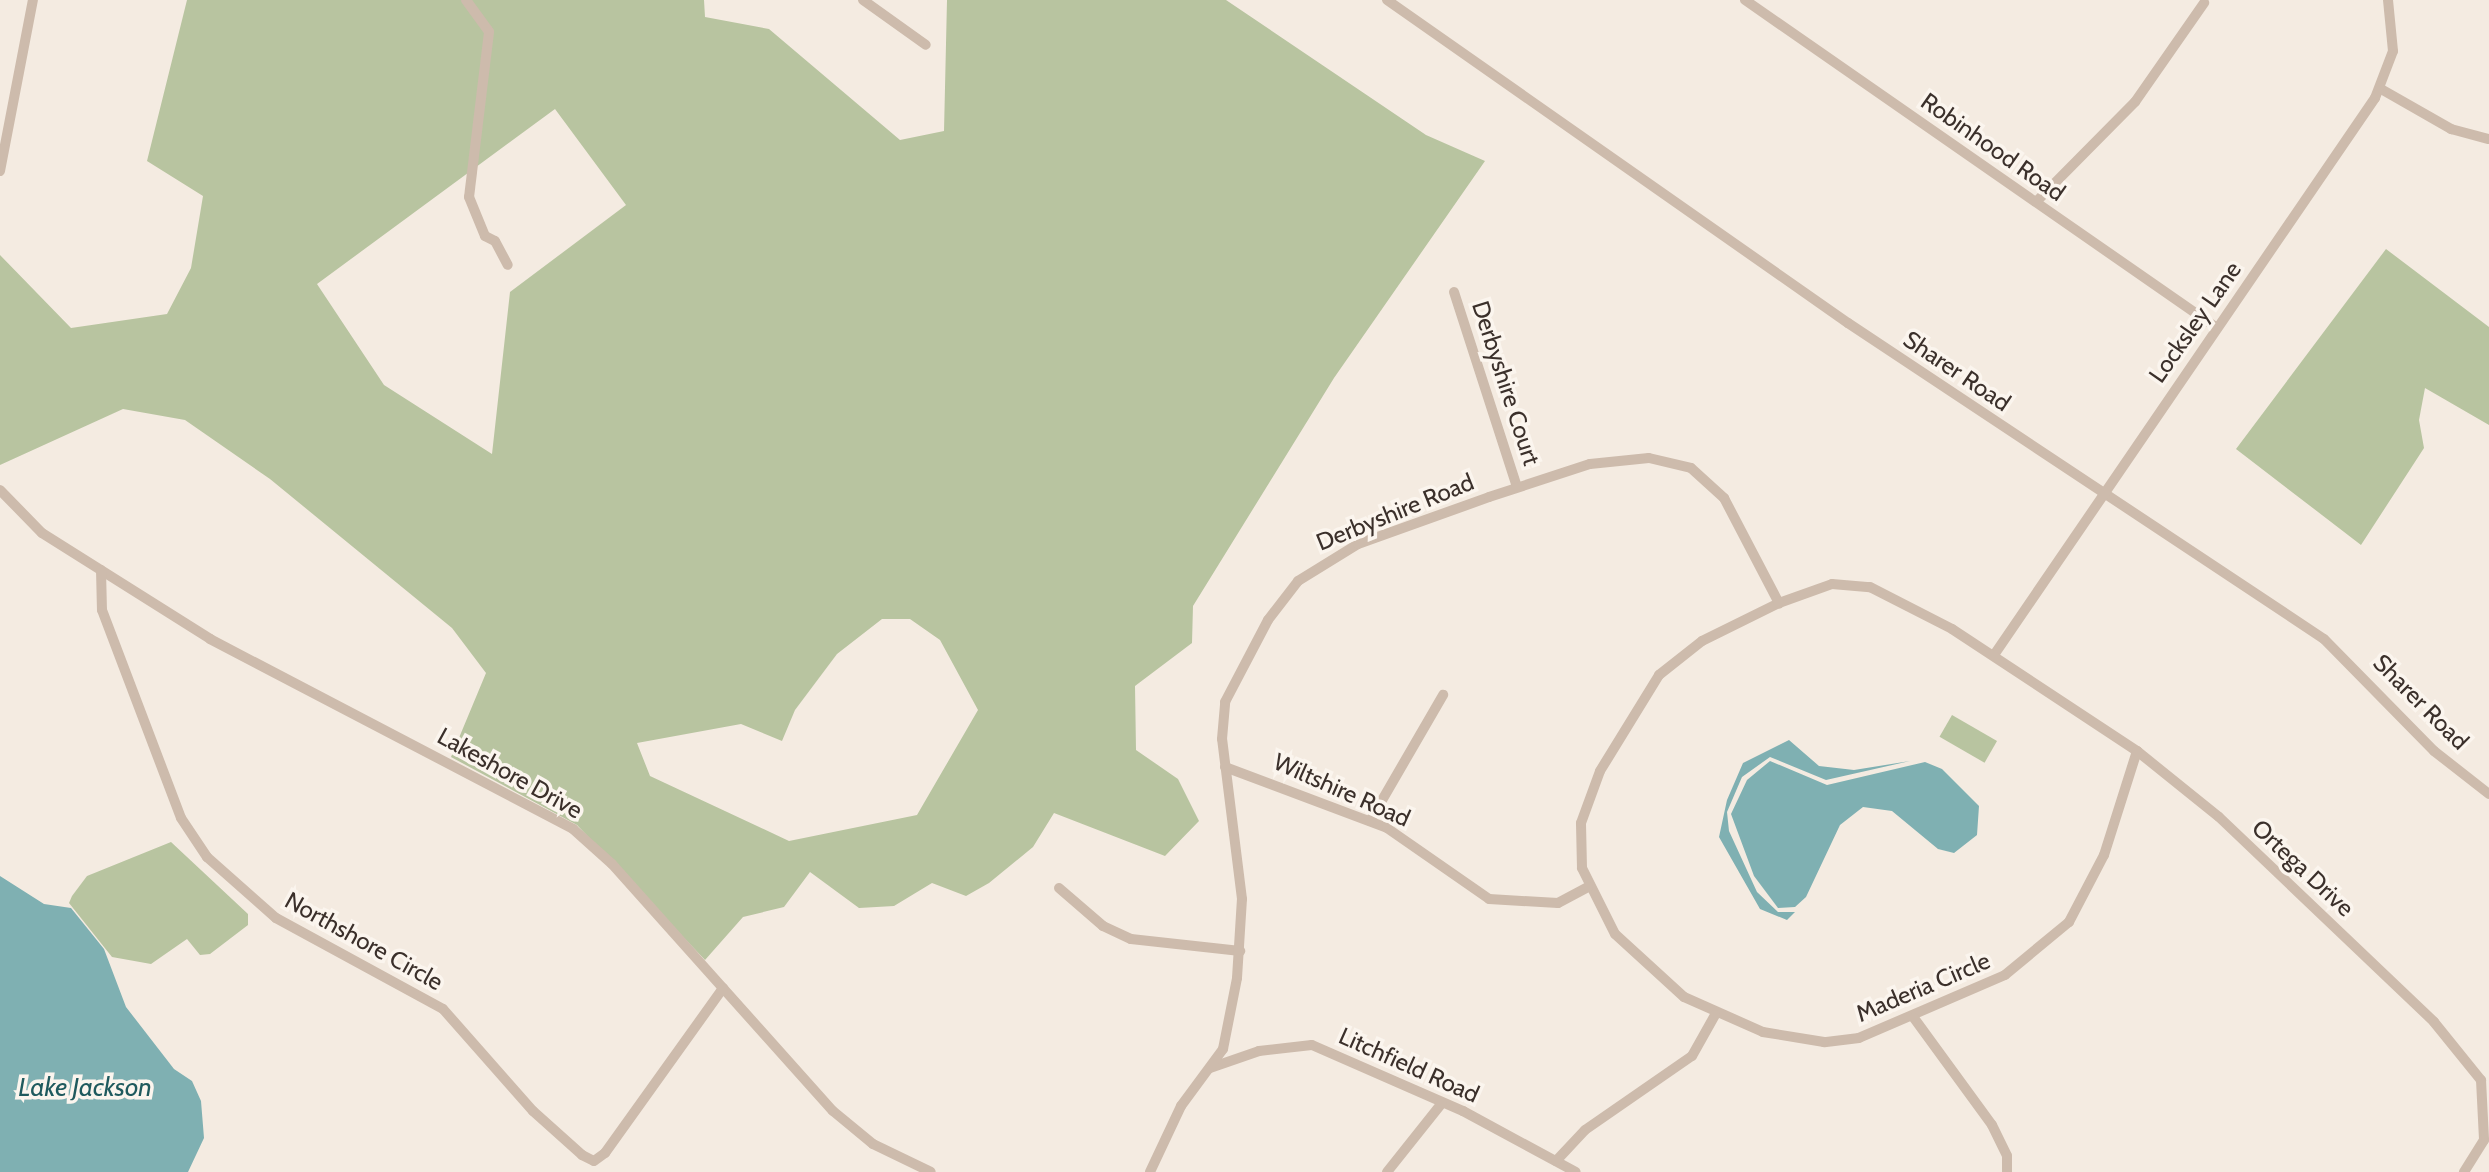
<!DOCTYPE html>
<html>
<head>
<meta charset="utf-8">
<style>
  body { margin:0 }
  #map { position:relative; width:2489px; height:1172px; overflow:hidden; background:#f4ebe1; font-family:Cabin,sans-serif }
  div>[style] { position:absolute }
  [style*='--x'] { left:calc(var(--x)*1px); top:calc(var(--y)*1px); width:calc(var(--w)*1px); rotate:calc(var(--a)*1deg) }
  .green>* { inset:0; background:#b8c4a0; transform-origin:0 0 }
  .water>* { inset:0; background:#7fb0b2 }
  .minor>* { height:10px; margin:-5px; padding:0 5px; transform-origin:5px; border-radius:5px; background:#cdbbac }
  span { translate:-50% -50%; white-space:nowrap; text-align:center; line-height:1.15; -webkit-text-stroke:7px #fbf5ee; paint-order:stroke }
  .street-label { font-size:24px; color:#3b302b }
  .water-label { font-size:26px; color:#1f5a5e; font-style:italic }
</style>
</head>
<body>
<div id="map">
  <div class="green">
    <div style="clip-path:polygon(evenodd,187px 0,704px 0,705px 17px,769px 29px,900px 140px,944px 131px,947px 0,1226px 0,1426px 135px,1485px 161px,1334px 378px,1193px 606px,1192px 643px,1135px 686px,1136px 750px,1178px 779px,1199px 821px,1165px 856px,1054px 813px,1033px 847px,989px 883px,966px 896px,932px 883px,894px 906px,859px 908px,810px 872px,784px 907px,743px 917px,705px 960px,577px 825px,451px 757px,486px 673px,452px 628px,270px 479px,185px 420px,123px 409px,0 465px,0 255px,71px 328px,167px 314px,191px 268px,203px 196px,147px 161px,187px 0,555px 109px,626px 205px,510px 292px,492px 454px,384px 385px,317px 284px,555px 109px,187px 0,882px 619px,910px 619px,940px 640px,978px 710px,917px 815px,789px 841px,650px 776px,637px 743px,741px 724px,782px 741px,795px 710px,837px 654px,882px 619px)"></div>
    <div style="clip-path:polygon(2386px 249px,2489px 327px,2489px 425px,2425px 388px,2419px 420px,2424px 448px,2361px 545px,2236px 449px)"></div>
    <div style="left:1952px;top:715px;width:52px;height:25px;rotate:30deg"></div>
    <div style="clip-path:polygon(171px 842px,248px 914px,248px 925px,210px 954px,200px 955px,187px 939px,151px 964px,112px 957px,69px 903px,72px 896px,87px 876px)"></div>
  </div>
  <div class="water">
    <div style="clip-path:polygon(1789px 740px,1819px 766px,1854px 770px,1910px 761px,1826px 780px,1770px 757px,1742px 777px,1727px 812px,1729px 831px,1757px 892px,1778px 912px,1795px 912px,1787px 920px,1760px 909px,1719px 837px,1727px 800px,1743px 763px)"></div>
    <div style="clip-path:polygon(1770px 761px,1827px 785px,1925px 762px,1942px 769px,1979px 806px,1977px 835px,1954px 853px,1938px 849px,1892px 811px,1863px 807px,1840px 825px,1806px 897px,1795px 907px,1778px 908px,1754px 876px,1731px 814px,1747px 780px)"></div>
    <div style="clip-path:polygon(0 876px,44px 904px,71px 908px,104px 949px,126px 1007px,174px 1069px,192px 1081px,201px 1101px,204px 1138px,188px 1172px,0 1172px)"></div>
  </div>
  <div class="minor">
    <div style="--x:466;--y:0;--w:39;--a:54"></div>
    <div style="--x:489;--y:32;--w:166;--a:96.9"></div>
    <div style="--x:469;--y:197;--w:42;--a:67.7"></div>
    <div style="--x:485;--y:236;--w:11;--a:27"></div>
    <div style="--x:495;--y:241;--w:27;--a:62"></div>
    <div style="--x:863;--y:0;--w:77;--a:35.5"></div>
    <div style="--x:1387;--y:0;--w:563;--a:35.02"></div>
    <div style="--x:1848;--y:323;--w:571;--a:33.58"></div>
    <div style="--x:2324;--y:639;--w:157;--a:45.5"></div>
    <div style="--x:2434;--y:751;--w:70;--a:38"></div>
    <div style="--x:1745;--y:0;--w:575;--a:34.8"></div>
    <div style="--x:2381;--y:89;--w:81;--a:29.7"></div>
    <div style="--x:2451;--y:129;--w:39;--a:15"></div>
    <div style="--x:0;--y:171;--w:174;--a:-79.1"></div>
    <div style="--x:2036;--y:202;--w:141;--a:-45.3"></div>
    <div style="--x:2135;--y:102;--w:121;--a:-55.1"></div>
    <div style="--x:1454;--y:292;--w:205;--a:72.1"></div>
    <div style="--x:0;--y:490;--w:60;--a:45.7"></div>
    <div style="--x:42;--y:533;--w:199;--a:32.2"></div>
    <div style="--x:210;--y:639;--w:410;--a:27.6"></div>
    <div style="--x:573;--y:829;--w:52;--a:41.9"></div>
    <div style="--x:612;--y:864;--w:331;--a:48.2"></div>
    <div style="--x:833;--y:1111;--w:52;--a:39.5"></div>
    <div style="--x:873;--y:1144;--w:64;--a:25.8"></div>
    <div style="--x:101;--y:570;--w:40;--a:88.6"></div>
    <div style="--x:102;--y:610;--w:222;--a:69.2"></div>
    <div style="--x:181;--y:818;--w:47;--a:56.3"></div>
    <div style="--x:207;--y:857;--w:92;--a:41.5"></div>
    <div style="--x:276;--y:918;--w:190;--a:28.6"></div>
    <div style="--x:443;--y:1009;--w:136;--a:48.6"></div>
    <div style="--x:533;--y:1111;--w:66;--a:41.9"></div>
    <div style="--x:582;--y:1155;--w:13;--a:27"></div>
    <div style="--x:594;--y:1161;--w:14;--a:-36"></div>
    <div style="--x:605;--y:1153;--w:203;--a:-54.4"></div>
    <div style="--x:1994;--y:655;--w:675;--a:-55.63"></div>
    <div style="--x:2375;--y:98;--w:50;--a:-69"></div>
    <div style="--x:2393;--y:51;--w:51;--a:-95.6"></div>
    <div style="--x:2137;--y:751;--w:109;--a:107.6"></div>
    <div style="--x:2104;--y:855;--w:76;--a:117.6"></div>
    <div style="--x:2069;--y:922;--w:83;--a:140.4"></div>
    <div style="--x:2005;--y:975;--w:159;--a:156.7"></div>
    <div style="--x:1859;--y:1038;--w:35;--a:173"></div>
    <div style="--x:1824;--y:1042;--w:62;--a:-170.7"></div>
    <div style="--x:1763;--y:1032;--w:86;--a:-156.1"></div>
    <div style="--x:1684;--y:997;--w:93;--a:-137.6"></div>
    <div style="--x:1615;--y:934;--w:74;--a:-116.6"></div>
    <div style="--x:1582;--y:868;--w:45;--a:-91.3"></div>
    <div style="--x:1581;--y:823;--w:55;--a:-69.9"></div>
    <div style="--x:1600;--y:771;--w:113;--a:-58.4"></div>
    <div style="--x:1659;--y:675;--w:55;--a:-38.3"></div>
    <div style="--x:1702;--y:641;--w:86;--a:-26.3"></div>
    <div style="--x:1779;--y:603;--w:56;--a:-19.7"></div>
    <div style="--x:1832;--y:584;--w:38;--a:5"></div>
    <div style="--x:1870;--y:587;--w:92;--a:27.1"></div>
    <div style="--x:1952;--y:629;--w:222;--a:33.4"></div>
    <div style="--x:2137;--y:751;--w:105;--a:38.8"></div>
    <div style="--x:2219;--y:817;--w:297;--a:43.6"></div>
    <div style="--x:2434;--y:1022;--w:75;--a:51"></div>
    <div style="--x:2481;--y:1080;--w:60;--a:87.1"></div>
    <div style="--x:2484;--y:1140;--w:38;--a:122"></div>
    <div style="--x:1225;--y:767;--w:173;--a:20.6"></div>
    <div style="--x:1387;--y:828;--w:124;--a:34.8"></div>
    <div style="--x:1489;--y:899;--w:69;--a:3.3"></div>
    <div style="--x:1558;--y:903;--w:34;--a:-28"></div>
    <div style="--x:1370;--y:821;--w:146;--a:-59.9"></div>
    <div style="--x:1059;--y:888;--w:58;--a:40.8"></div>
    <div style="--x:1103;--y:926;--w:31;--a:25"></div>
    <div style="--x:1131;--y:939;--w:110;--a:6.3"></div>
    <div style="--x:1914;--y:1018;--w:132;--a:53.9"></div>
    <div style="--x:1992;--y:1125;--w:34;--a:64"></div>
    <div style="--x:2007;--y:1156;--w:16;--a:90"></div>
    <div style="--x:1210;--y:1068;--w:52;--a:-19.1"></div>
    <div style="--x:1259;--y:1051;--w:53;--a:-6.5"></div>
    <div style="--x:1312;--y:1045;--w:165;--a:23.6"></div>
    <div style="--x:1463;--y:1111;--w:128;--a:28.4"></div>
    <div style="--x:1556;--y:1161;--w:42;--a:-46.9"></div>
    <div style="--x:1585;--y:1130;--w:130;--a:-34.7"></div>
    <div style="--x:1692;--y:1056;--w:47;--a:-60.7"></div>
    <div style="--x:1150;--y:1172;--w:73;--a:-64.8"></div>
    <div style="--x:1181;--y:1106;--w:71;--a:-53.6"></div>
    <div style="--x:1223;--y:1049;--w:72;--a:-78.8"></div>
    <div style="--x:1237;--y:978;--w:79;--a:-86.4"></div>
    <div style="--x:1242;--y:899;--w:161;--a:-97.1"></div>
    <div style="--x:1222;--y:739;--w:37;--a:-85"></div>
    <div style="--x:1225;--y:702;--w:93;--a:-62.3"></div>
    <div style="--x:1268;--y:620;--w:49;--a:-52.4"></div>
    <div style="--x:1298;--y:581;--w:70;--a:-31.7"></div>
    <div style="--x:1358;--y:544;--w:139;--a:-19.7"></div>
    <div style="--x:1489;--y:497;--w:106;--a:-18.1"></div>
    <div style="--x:1590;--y:464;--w:59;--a:-5.8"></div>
    <div style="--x:1649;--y:458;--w:43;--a:13.4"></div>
    <div style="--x:1691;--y:468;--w:45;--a:42.3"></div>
    <div style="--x:1724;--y:498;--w:119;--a:62.4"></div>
    <div style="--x:1387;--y:1172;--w:88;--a:-51.4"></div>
  </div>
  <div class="street-label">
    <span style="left:1993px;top:147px;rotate:35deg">Robinhood Road</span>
    <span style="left:2195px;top:322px;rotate:-55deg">Locksley Lane</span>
    <span style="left:1957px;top:371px;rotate:34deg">Sharer Road</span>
    <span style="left:1506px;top:383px;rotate:72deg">Derbyshire Court</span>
    <span style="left:1395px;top:512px;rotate:-22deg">Derbyshire Road</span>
    <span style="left:2421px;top:702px;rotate:45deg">Sharer Road</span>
    <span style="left:510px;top:773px;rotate:29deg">Lakeshore Drive</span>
    <span style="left:1342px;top:790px;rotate:24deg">Wiltshire Road</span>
    <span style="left:2303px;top:868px;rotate:43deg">Ortega Drive</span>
    <span style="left:364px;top:941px;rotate:29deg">Northshore Circle</span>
    <span style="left:1923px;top:987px;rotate:-23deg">Maderia Circle</span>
    <span style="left:1409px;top:1065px;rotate:24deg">Litchfield Road</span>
  </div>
  <div class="water-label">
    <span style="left:85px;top:1088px">Lake Jackson</span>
  </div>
</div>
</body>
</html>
